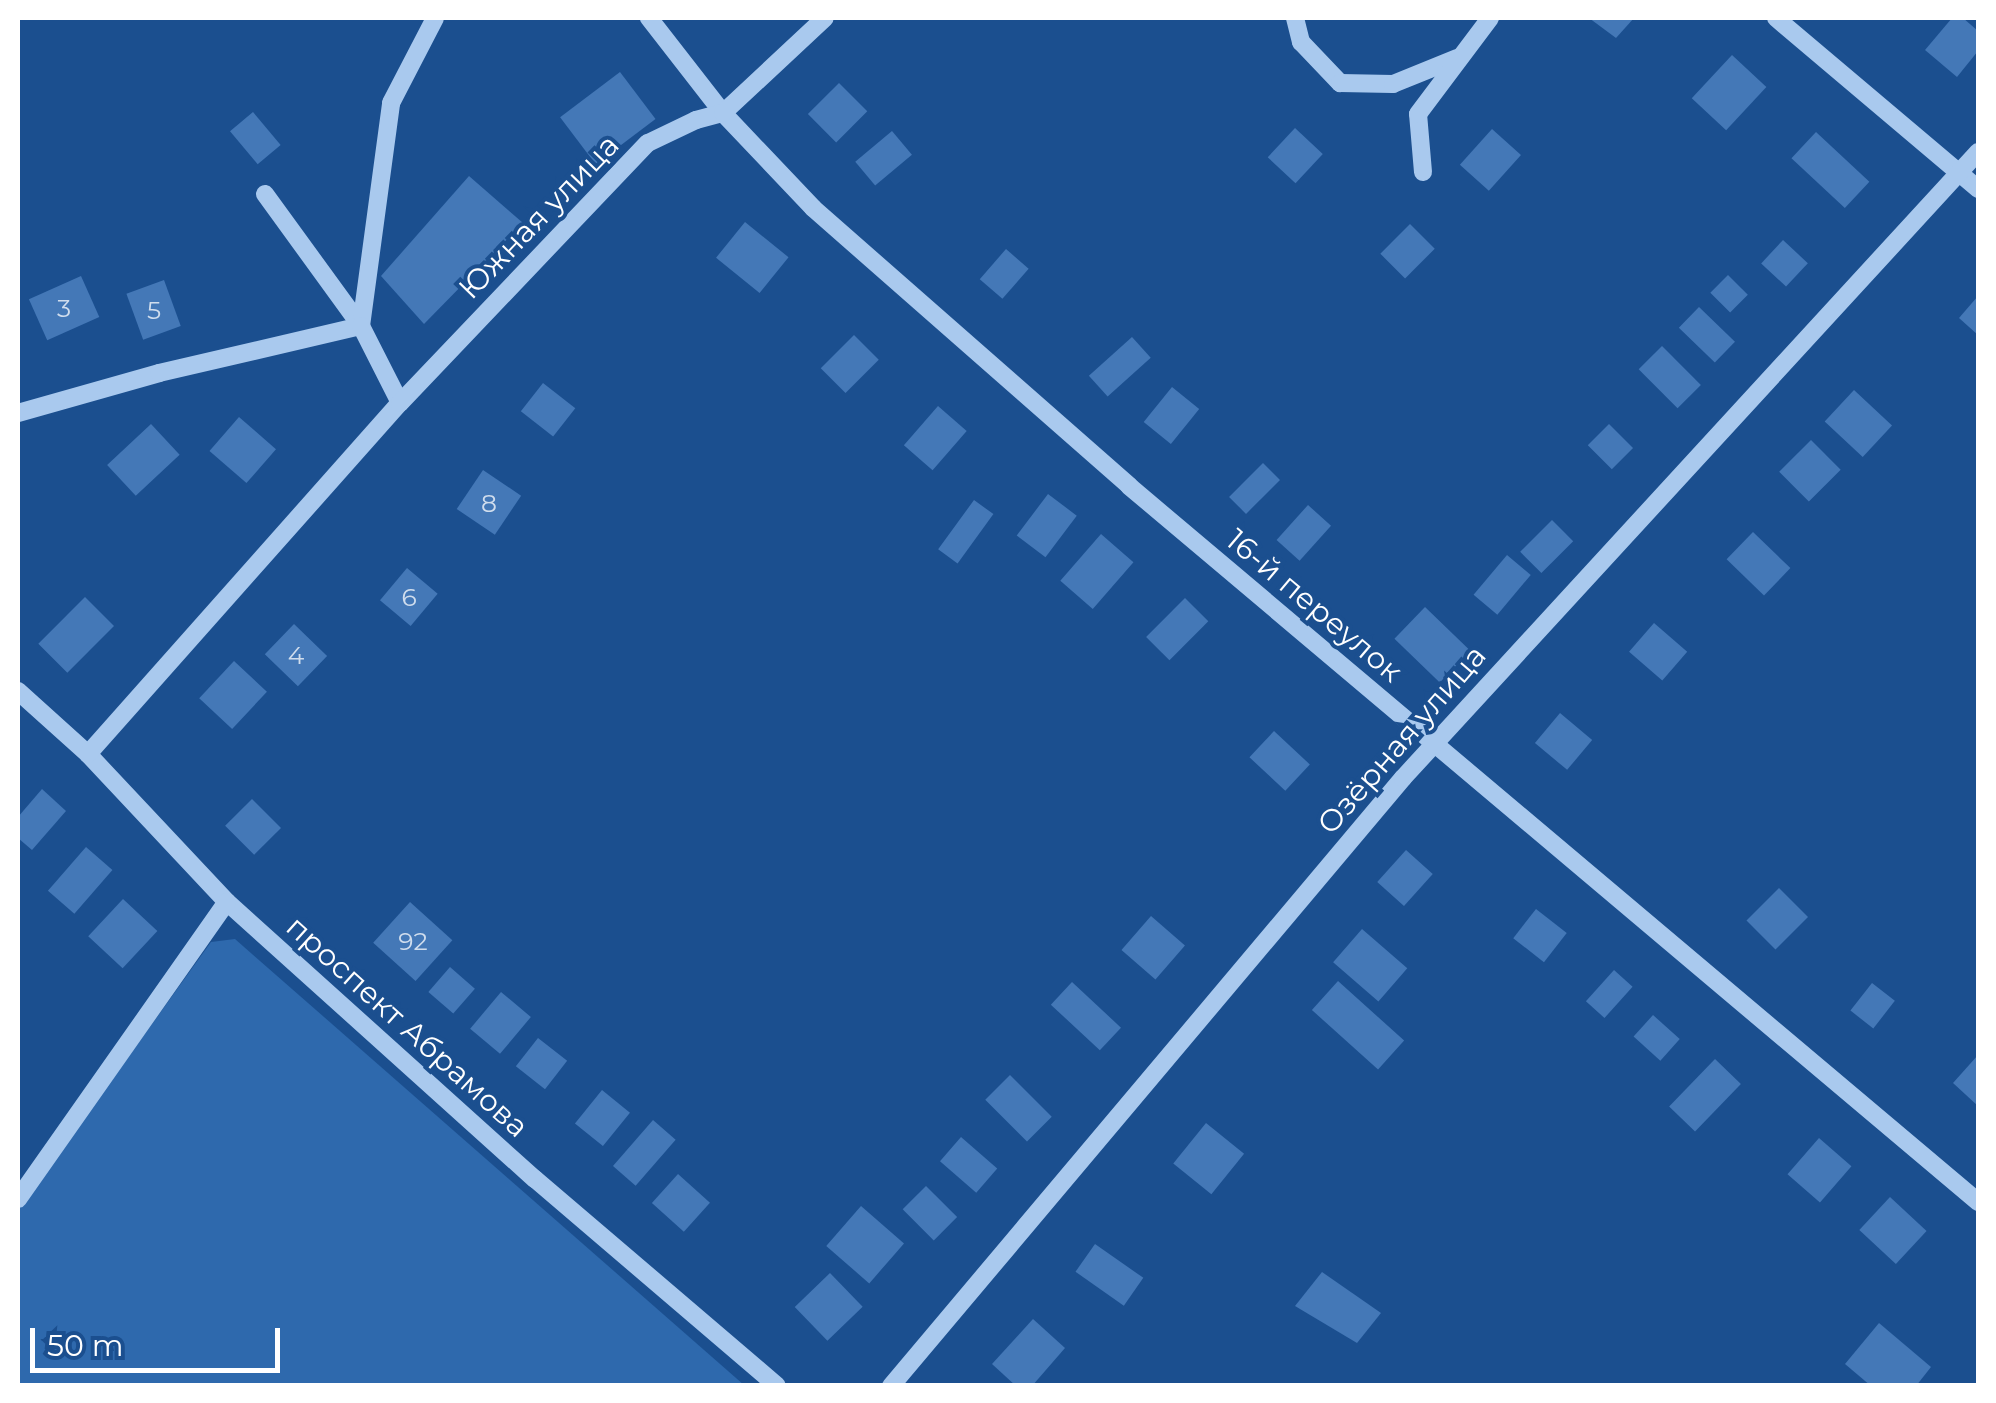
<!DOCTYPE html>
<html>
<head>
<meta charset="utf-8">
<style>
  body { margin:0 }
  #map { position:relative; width:1996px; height:1403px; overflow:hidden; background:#1b4f8f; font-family:Montserrat,sans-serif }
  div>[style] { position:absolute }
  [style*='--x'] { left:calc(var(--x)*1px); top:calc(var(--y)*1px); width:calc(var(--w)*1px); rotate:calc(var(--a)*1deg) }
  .green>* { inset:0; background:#2e69ad }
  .building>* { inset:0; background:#4478b7; transform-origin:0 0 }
  .minor>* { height:18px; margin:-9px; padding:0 9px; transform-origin:9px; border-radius:9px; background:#a9c9ee }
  span { translate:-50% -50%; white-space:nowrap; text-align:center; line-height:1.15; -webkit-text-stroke:8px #1b4f8f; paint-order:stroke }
  .number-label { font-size:25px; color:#d0dded }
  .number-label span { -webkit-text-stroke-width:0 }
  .street-label { font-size:30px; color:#fff }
  .frame { position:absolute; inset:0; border:20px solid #fff; pointer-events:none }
  .scale { position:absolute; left:30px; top:1328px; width:250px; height:45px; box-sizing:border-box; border:5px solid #fff; border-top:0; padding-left:12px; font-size:30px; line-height:35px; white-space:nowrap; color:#fff; -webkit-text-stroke:8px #1b4f8f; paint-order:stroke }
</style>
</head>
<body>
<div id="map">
  <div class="green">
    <div style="clip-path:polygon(235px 939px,744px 1385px,18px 1386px,18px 1210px,211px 942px)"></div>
  </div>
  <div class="building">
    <div style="clip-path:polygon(1589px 18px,1634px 18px,1616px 38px)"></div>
    <div style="clip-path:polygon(1952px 18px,1963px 18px,1978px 31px,1978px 51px,1957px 77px,1925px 50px)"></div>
    <div style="left:1732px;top:55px;width:47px;height:59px;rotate:43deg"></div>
    <div style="left:620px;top:72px;width:59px;height:75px;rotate:53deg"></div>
    <div style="left:839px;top:83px;width:40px;height:44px;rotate:45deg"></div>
    <div style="left:253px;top:112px;width:43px;height:30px;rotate:50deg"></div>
    <div style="left:1295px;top:128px;width:38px;height:40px;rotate:43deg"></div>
    <div style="left:1492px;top:129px;width:39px;height:48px;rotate:42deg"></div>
    <div style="left:892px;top:131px;width:31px;height:48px;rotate:50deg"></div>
    <div style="left:1816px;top:132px;width:73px;height:36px;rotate:43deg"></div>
    <div style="clip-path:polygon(469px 176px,523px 223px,424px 324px,381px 276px)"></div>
    <div style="left:745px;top:222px;width:56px;height:46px;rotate:39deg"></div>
    <div style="left:1410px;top:224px;width:35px;height:42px;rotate:45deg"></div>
    <div style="left:1783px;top:240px;width:34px;height:32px;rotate:43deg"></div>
    <div style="left:1006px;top:249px;width:30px;height:40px;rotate:41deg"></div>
    <div style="left:1728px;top:275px;width:28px;height:25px;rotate:45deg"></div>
    <div style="left:81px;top:276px;width:45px;height:57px;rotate:66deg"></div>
    <div style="left:164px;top:280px;width:49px;height:40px;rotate:70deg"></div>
    <div style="clip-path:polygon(1978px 296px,1978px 335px,1959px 318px)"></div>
    <div style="left:1699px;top:307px;width:50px;height:29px;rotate:44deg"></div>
    <div style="left:854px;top:335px;width:35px;height:47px;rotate:45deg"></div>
    <div style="left:1132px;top:337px;width:28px;height:58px;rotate:48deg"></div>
    <div style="left:1662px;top:346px;width:55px;height:33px;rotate:45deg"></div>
    <div style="left:543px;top:383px;width:41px;height:36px;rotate:38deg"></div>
    <div style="left:1172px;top:387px;width:35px;height:45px;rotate:39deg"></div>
    <div style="left:1854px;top:390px;width:52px;height:43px;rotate:43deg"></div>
    <div style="left:938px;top:406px;width:38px;height:52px;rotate:41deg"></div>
    <div style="left:239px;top:417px;width:49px;height:45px;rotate:41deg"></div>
    <div style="left:151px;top:424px;width:42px;height:60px;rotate:47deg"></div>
    <div style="left:1609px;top:424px;width:34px;height:30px;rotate:45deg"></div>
    <div style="left:1811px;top:440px;width:42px;height:45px;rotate:45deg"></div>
    <div style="left:1263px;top:463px;width:24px;height:48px;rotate:45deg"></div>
    <div style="left:483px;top:470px;width:46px;height:47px;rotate:34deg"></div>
    <div style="left:1048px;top:494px;width:36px;height:52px;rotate:37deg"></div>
    <div style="left:974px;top:500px;width:24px;height:61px;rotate:36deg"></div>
    <div style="left:1308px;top:505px;width:31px;height:47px;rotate:42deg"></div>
    <div style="left:1552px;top:520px;width:30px;height:45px;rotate:45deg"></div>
    <div style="left:1753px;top:532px;width:52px;height:38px;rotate:44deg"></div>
    <div style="left:1101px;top:534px;width:43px;height:62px;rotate:41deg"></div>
    <div style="left:1507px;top:555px;width:31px;height:52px;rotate:40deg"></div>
    <div style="left:407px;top:568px;width:40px;height:42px;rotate:40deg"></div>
    <div style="left:85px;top:597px;width:41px;height:66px;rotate:45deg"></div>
    <div style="left:1185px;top:598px;width:33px;height:55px;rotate:45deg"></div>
    <div style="left:1425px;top:607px;width:63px;height:44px;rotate:44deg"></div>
    <div style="left:1654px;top:623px;width:44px;height:38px;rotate:41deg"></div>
    <div style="left:294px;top:624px;width:46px;height:42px;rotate:44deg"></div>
    <div style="left:234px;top:661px;width:45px;height:51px;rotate:43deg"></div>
    <div style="left:1560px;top:713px;width:42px;height:39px;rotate:40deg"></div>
    <div style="left:1274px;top:731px;width:49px;height:36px;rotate:43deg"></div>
    <div style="clip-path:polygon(42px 789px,66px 811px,32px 850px,18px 838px,18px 817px)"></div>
    <div style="left:252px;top:799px;width:41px;height:38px;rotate:45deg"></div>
    <div style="left:86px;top:847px;width:35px;height:58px;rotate:41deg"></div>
    <div style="left:1406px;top:850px;width:36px;height:43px;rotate:42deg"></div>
    <div style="left:1779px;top:888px;width:41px;height:46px;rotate:45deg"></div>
    <div style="left:123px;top:899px;width:47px;height:51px;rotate:43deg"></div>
    <div style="left:410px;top:902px;width:57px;height:55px;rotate:42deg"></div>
    <div style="left:1536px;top:909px;width:39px;height:37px;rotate:38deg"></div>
    <div style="left:1151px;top:916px;width:45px;height:45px;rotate:41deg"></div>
    <div style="left:1362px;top:929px;width:60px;height:44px;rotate:41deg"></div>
    <div style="left:450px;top:967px;width:33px;height:33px;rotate:41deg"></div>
    <div style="left:1614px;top:970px;width:25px;height:42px;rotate:42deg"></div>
    <div style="left:1338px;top:981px;width:89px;height:39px;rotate:42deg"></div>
    <div style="left:1072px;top:982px;width:67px;height:31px;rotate:43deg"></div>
    <div style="left:1872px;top:983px;width:29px;height:35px;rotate:38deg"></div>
    <div style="left:501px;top:992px;width:39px;height:48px;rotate:40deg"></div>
    <div style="left:1653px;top:1015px;width:36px;height:29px;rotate:42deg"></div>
    <div style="left:538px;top:1038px;width:37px;height:36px;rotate:38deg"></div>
    <div style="clip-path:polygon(1978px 1055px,1978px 1106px,1953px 1083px)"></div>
    <div style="left:1715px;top:1059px;width:36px;height:66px;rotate:44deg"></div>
    <div style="left:1010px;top:1075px;width:59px;height:35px;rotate:45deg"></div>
    <div style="left:602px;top:1090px;width:36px;height:43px;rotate:39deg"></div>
    <div style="left:653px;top:1120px;width:30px;height:61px;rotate:41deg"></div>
    <div style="left:1206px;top:1123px;width:49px;height:52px;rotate:39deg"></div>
    <div style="left:961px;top:1137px;width:48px;height:32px;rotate:41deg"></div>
    <div style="left:1819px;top:1138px;width:43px;height:48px;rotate:41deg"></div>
    <div style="left:678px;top:1174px;width:43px;height:39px;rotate:42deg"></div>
    <div style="left:926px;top:1186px;width:44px;height:33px;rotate:45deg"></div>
    <div style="left:1890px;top:1197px;width:50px;height:45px;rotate:43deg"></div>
    <div style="left:861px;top:1206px;width:57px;height:53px;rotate:41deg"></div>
    <div style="left:1095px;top:1244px;width:59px;height:34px;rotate:35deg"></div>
    <div style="clip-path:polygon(1322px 1272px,1381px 1313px,1357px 1343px,1295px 1306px)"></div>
    <div style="left:830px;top:1273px;width:47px;height:49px;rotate:46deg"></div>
    <div style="clip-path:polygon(1033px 1319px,1065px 1348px,1032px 1386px,1016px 1386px,992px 1364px)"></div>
    <div style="clip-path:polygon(1879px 1323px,1931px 1367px,1916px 1386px,1871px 1386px,1845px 1364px)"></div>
  </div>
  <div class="minor">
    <div style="--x:649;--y:18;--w:120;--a:52.1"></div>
    <div style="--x:723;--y:113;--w:131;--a:46.5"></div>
    <div style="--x:813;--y:208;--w:421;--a:41.3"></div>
    <div style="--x:1129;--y:486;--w:1111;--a:40.14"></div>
    <div style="--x:1295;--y:18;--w:25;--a:76"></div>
    <div style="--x:1301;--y:42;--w:57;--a:46.4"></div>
    <div style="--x:1340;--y:83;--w:53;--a:1.1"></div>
    <div style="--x:1393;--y:84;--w:69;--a:-22.1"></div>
    <div style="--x:1776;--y:18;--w:265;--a:40.2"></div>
    <div style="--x:1423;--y:172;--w:58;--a:-94.9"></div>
    <div style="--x:1418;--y:114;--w:120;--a:-53.1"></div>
    <div style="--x:265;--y:194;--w:163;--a:54"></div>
    <div style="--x:361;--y:326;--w:225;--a:-82.3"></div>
    <div style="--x:391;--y:103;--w:96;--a:-62.6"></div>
    <div style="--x:18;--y:413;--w:147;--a:-15.8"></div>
    <div style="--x:159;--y:373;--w:207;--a:-13.1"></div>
    <div style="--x:361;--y:326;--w:86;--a:63.1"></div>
    <div style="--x:18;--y:691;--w:94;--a:42"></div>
    <div style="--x:88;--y:754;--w:203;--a:46.8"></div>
    <div style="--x:227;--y:902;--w:414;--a:42"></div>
    <div style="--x:535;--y:1179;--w:318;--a:40.5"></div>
    <div style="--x:88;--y:754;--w:470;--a:-48.4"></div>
    <div style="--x:400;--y:403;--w:359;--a:-46.4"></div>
    <div style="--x:648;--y:143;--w:53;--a:-25.6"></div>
    <div style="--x:696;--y:120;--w:28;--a:-15"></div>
    <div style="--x:723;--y:113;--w:139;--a:-43"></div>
    <div style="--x:18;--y:1199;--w:363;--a:-54.9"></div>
    <div style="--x:891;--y:1386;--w:795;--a:-49.9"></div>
    <div style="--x:1403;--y:778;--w:850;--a:-47.43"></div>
  </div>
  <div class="number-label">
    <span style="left:64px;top:308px">3</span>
    <span style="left:154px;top:310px">5</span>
    <span style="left:489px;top:503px">8</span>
    <span style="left:409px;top:597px">6</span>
    <span style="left:296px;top:655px">4</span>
    <span style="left:413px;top:941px">92</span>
  </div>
  <div class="street-label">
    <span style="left:539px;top:217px;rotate:-46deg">Южная улица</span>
    <span style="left:1314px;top:606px;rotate:40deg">16-й переулок</span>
    <span style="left:1402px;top:740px;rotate:-49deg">Озёрная улица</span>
    <span style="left:407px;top:1027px;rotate:42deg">проспект Абрамова</span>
  </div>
  <div class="frame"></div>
  <div class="scale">50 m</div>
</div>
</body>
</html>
